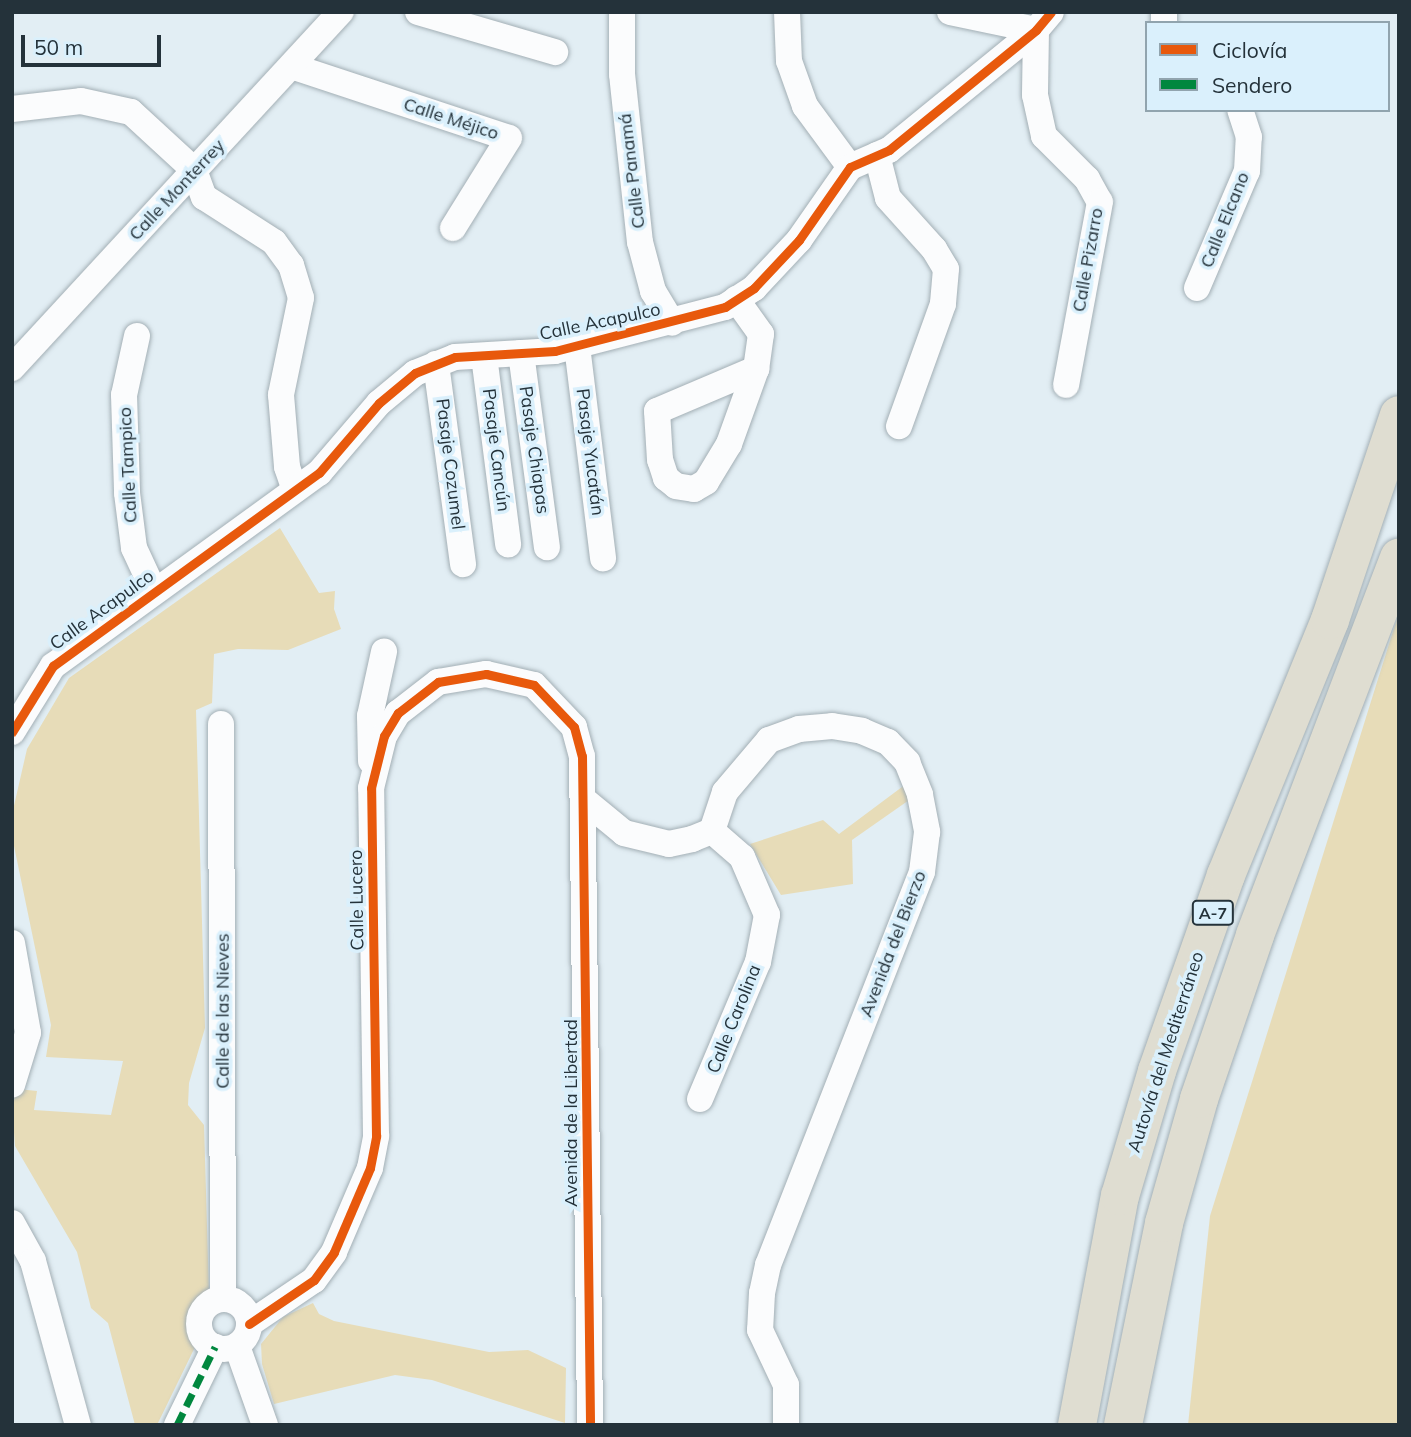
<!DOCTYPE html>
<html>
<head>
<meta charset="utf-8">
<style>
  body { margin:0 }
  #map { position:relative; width:1411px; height:1437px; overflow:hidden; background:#e2eef4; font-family:Mulish,sans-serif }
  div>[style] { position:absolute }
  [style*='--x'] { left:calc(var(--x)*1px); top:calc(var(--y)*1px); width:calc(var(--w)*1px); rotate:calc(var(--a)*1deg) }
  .green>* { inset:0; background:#e7dcb8 }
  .roads { filter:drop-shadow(0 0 2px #a3afb5) drop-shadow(0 0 2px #a3afb5) }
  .minor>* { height:26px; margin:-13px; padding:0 13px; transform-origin:13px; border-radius:13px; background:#fbfcfd }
  .minor>.ring { margin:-13px; padding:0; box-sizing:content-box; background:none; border:26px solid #fbfcfd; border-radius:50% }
  .highway>* { height:38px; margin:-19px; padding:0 19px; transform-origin:19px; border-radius:19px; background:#dfddd1 }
  .quiet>* { height:7px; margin-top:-3.5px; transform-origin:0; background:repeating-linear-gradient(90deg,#00873e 0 14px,transparent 0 21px) }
  .cycleway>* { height:9px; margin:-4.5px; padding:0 4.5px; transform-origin:4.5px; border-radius:4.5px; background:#e8590c }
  span { translate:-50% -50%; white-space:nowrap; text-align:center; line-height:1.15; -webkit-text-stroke:7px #daf0fc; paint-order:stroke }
  .shield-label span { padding:2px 5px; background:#daf0fc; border:2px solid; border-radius:5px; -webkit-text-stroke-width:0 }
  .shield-label { font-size:16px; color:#24323a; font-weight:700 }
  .street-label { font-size:18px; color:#24323a }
  .frame { position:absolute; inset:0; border:14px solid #24323a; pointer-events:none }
  .legend { position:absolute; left:1145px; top:21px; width:245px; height:91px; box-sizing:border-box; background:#daf0fc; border:2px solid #91a4ae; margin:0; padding:9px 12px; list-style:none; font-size:21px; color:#24323a }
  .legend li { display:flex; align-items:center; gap:14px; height:35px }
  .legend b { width:35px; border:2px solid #91a4ae }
  .scale { position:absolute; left:21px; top:35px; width:140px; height:32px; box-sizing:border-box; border:4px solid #24323a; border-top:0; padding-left:9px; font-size:21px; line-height:24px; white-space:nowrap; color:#24323a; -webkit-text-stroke:5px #daf0fc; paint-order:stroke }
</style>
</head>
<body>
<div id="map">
  <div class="green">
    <div style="clip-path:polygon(280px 528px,319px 593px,335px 591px,334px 609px,341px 629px,288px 650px,238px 649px,214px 654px,212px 703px,196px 710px,205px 1028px,189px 1083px,188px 1105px,204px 1125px,209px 1293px,192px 1312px,188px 1327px,196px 1345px,157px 1425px,135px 1425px,108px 1323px,91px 1308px,77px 1252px,15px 1146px,12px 1106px,18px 1089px,37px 1091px,34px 1110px,111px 1115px,123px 1061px,46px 1057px,51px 1025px,14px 846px,13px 810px,27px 749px,69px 678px)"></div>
    <div style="clip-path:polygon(1399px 612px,1399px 1425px,1188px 1425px,1210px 1216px)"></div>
    <div style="clip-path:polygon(906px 784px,912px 798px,852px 840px,853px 884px,781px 895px,750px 844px,823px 820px,839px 834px)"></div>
    <div style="clip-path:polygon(313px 1303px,319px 1314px,334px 1321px,489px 1352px,528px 1350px,566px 1368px,565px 1423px,432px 1380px,395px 1375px,274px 1404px,262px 1364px,261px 1344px,283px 1317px)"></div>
  </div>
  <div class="roads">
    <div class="minor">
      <div style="--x:418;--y:12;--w:143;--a:16.3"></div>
      <div style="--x:622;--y:12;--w:62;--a:90"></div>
      <div style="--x:622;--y:74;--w:169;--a:83.9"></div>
      <div style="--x:640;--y:242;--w:51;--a:75.1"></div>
      <div style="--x:653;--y:291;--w:37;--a:59"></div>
      <div style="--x:787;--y:12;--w:49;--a:87.7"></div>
      <div style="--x:789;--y:61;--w:48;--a:70.4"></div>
      <div style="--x:805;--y:106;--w:76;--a:53.6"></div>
      <div style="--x:950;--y:12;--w:88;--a:11.8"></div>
      <div style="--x:1036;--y:30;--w:65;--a:90.9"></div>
      <div style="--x:1035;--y:95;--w:42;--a:77.6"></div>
      <div style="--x:1044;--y:136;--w:61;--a:45"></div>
      <div style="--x:1087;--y:179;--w:26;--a:61"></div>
      <div style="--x:1100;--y:202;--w:186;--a:100.5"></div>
      <div style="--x:1164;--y:23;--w:11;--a:-90"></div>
      <div style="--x:294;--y:67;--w:226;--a:18.3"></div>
      <div style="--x:509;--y:138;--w:106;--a:121.9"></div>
      <div style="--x:12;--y:109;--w:69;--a:-6.6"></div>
      <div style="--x:81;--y:101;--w:51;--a:12.4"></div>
      <div style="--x:131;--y:112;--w:86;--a:42.6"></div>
      <div style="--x:194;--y:170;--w:29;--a:70"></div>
      <div style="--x:204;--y:197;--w:83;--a:32.7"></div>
      <div style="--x:274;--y:242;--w:29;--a:54"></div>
      <div style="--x:291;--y:265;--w:34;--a:73"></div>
      <div style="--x:301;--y:298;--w:99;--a:101.7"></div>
      <div style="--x:281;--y:395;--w:72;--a:85.2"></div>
      <div style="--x:287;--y:467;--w:24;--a:71"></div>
      <div style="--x:877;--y:155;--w:44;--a:75.7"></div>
      <div style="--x:888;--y:198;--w:69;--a:48"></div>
      <div style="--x:934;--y:249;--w:23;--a:59"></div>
      <div style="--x:946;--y:269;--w:35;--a:95"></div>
      <div style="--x:943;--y:304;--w:130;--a:109.8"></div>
      <div style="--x:1197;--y:288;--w:127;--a:-66.9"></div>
      <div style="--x:1247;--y:171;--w:34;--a:-87"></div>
      <div style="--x:1249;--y:137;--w:28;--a:-108"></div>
      <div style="--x:736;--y:299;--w:43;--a:54.5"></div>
      <div style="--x:761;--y:334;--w:35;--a:98"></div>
      <div style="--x:756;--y:369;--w:80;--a:109.8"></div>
      <div style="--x:729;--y:444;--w:44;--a:121.2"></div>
      <div style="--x:706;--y:482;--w:14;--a:150"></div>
      <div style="--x:694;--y:489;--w:18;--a:-171"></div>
      <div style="--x:676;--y:486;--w:13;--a:-141"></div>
      <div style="--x:666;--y:478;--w:19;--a:-108"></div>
      <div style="--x:660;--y:460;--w:49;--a:-93.5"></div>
      <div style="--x:657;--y:411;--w:108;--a:-23"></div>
      <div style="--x:137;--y:336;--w:60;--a:102.4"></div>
      <div style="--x:124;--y:395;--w:98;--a:88.2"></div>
      <div style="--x:127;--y:493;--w:55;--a:82.7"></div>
      <div style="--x:134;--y:548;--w:47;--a:65.1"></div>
      <div style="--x:577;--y:346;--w:214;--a:83"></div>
      <div style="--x:521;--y:353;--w:196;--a:82.4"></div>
      <div style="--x:484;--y:356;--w:190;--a:82.7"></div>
      <div style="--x:436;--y:364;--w:202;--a:82.3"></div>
      <div style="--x:12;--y:368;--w:485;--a:-47.3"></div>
      <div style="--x:221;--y:724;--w:575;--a:89.8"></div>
      <div style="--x:12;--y:732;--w:78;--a:-58.2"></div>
      <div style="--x:53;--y:666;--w:329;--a:-36"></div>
      <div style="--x:319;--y:473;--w:92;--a:-49.4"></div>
      <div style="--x:379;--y:403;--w:47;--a:-39.8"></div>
      <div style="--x:415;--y:373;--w:43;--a:-21.8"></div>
      <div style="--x:455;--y:357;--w:100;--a:-3.4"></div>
      <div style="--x:555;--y:351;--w:176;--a:-14.5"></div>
      <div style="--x:725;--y:307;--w:35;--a:-33"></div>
      <div style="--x:754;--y:288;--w:66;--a:-46.8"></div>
      <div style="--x:799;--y:240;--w:89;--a:-55.1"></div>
      <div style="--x:850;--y:167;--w:43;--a:-23.6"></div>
      <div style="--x:889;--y:150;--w:190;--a:-39.2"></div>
      <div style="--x:1036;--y:30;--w:23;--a:-50"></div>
      <div style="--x:371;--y:761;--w:45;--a:-91.3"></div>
      <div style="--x:370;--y:716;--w:66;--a:-77.7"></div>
      <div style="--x:584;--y:800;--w:52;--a:39.5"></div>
      <div style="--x:624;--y:833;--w:46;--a:13.7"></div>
      <div style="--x:669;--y:844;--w:24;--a:-12"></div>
      <div style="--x:692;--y:839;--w:22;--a:-22"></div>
      <div style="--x:712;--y:831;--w:41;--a:-71.6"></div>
      <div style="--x:725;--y:792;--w:68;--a:-49.8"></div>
      <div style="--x:769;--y:740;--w:32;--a:-20"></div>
      <div style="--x:799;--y:729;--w:33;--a:-5"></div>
      <div style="--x:832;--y:726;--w:30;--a:9"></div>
      <div style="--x:862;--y:731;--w:28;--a:23"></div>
      <div style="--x:888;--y:742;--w:28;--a:46"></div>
      <div style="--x:907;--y:762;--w:35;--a:68"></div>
      <div style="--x:920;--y:795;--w:38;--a:79"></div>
      <div style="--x:927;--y:832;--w:40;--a:97.1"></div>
      <div style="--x:922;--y:872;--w:422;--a:111.4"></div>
      <div style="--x:768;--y:1265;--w:29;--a:102"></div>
      <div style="--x:762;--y:1293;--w:37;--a:93"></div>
      <div style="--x:760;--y:1330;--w:61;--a:64.7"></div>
      <div style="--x:786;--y:1385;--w:40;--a:90"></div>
      <div style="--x:12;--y:943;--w:91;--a:79.9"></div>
      <div style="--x:28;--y:1033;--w:54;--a:107.1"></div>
      <div style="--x:700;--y:1099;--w:149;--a:-67.1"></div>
      <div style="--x:758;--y:962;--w:48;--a:-79.2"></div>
      <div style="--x:767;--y:915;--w:63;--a:-113.3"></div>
      <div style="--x:742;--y:857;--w:40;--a:-139"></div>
      <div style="--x:12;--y:1223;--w:43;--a:61.1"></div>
      <div style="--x:33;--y:1261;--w:170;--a:74.7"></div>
      <div class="ring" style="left:199px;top:1299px;width:24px;height:24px"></div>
      <div style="--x:249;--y:1324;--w:78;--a:-34.1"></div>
      <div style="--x:314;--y:1280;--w:34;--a:-54"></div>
      <div style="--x:334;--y:1252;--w:91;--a:-66.8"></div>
      <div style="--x:370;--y:1168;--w:33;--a:-79"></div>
      <div style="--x:376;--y:1136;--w:348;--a:-90.8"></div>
      <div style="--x:371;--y:788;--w:54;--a:-76"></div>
      <div style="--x:384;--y:736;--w:27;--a:-59"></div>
      <div style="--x:398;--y:713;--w:51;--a:-37.8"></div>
      <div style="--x:438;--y:682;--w:49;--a:-9.5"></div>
      <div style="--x:486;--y:674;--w:49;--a:12.9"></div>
      <div style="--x:534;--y:685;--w:58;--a:46.4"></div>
      <div style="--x:574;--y:727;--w:30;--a:75"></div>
      <div style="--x:582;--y:756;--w:669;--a:89.31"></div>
      <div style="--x:237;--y:1346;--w:84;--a:70.5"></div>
      <div style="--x:177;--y:1425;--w:87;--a:-64"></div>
    </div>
    <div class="highway">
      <div style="--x:1077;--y:1425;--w:233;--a:-79.4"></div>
      <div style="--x:1120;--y:1196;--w:130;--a:-73.5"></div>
      <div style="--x:1157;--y:1071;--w:208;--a:-70.6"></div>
      <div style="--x:1226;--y:875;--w:275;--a:-67.8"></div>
      <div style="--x:1330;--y:620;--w:216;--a:-71.4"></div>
      <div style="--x:1123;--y:1425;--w:206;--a:-78.5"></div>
      <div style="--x:1164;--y:1223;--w:129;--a:-74.2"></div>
      <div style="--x:1199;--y:1099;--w:173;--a:-71.1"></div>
      <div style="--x:1255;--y:935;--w:404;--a:-69.1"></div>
    </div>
  </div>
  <div class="quiet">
    <div style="--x:177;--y:1425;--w:87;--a:-64"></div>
  </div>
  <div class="cycleway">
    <div style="--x:12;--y:732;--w:78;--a:-58.2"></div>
    <div style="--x:53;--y:666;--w:329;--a:-36"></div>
    <div style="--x:319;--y:473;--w:92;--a:-49.4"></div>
    <div style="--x:379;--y:403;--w:47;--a:-39.8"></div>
    <div style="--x:415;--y:373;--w:43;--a:-21.8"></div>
    <div style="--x:455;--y:357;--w:100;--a:-3.4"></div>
    <div style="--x:555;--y:351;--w:176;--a:-14.5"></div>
    <div style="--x:725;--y:307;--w:35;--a:-33"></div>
    <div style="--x:754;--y:288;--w:66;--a:-46.8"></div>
    <div style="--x:799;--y:240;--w:89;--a:-55.1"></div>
    <div style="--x:850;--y:167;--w:43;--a:-23.6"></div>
    <div style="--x:889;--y:150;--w:190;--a:-39.2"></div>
    <div style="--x:1036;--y:30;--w:23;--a:-50"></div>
    <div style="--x:249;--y:1324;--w:78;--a:-34.1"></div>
    <div style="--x:314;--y:1280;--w:34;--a:-54"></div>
    <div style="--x:334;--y:1252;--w:91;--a:-66.8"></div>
    <div style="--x:370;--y:1168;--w:33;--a:-79"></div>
    <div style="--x:376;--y:1136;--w:348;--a:-90.8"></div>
    <div style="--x:371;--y:788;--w:54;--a:-76"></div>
    <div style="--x:384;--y:736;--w:27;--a:-59"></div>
    <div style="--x:398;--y:713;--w:51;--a:-37.8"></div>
    <div style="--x:438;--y:682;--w:49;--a:-9.5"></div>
    <div style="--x:486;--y:674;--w:49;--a:12.9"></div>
    <div style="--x:534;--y:685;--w:58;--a:46.4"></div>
    <div style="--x:574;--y:727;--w:30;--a:75"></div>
    <div style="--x:582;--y:756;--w:669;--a:89.31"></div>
  </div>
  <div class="shield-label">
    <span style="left:1213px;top:913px">A-7</span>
  </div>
  <div class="street-label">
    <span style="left:451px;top:119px;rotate:18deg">Calle Méjico</span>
    <span style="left:632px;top:171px;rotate:-97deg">Calle Panamá</span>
    <span style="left:177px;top:190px;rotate:-47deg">Calle Monterrey</span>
    <span style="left:1225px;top:220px;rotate:-68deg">Calle Elcano</span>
    <span style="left:1088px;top:260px;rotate:-80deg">Calle Pizarro</span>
    <span style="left:600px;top:322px;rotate:-12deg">Calle Acapulco</span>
    <span style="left:496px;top:450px;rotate:83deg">Pasaje Cancún</span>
    <span style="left:534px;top:450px;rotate:82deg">Pasaje Chiapas</span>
    <span style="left:590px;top:452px;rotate:83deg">Pasaje Yucatán</span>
    <span style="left:450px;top:464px;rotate:83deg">Pasaje Cozumel</span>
    <span style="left:128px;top:465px;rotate:-93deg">Calle Tampico</span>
    <span style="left:102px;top:610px;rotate:-36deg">Calle Acapulco</span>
    <span style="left:357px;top:900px;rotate:-91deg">Calle Lucero</span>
    <span style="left:893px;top:944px;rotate:-69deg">Avenida del Bierzo</span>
    <span style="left:223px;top:1011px;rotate:-90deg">Calle de las Nieves</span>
    <span style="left:734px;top:1019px;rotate:-68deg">Calle Carolina</span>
    <span style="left:1166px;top:1052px;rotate:-72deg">Autovía del Mediterráneo</span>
    <span style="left:571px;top:1113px;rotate:-90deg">Avenida de la Libertad</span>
  </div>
  <div class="frame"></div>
  <ul class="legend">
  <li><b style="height:9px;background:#e8590c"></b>Ciclovía</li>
  <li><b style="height:9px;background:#00873e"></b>Sendero</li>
  </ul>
  <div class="scale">50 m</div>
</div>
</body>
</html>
